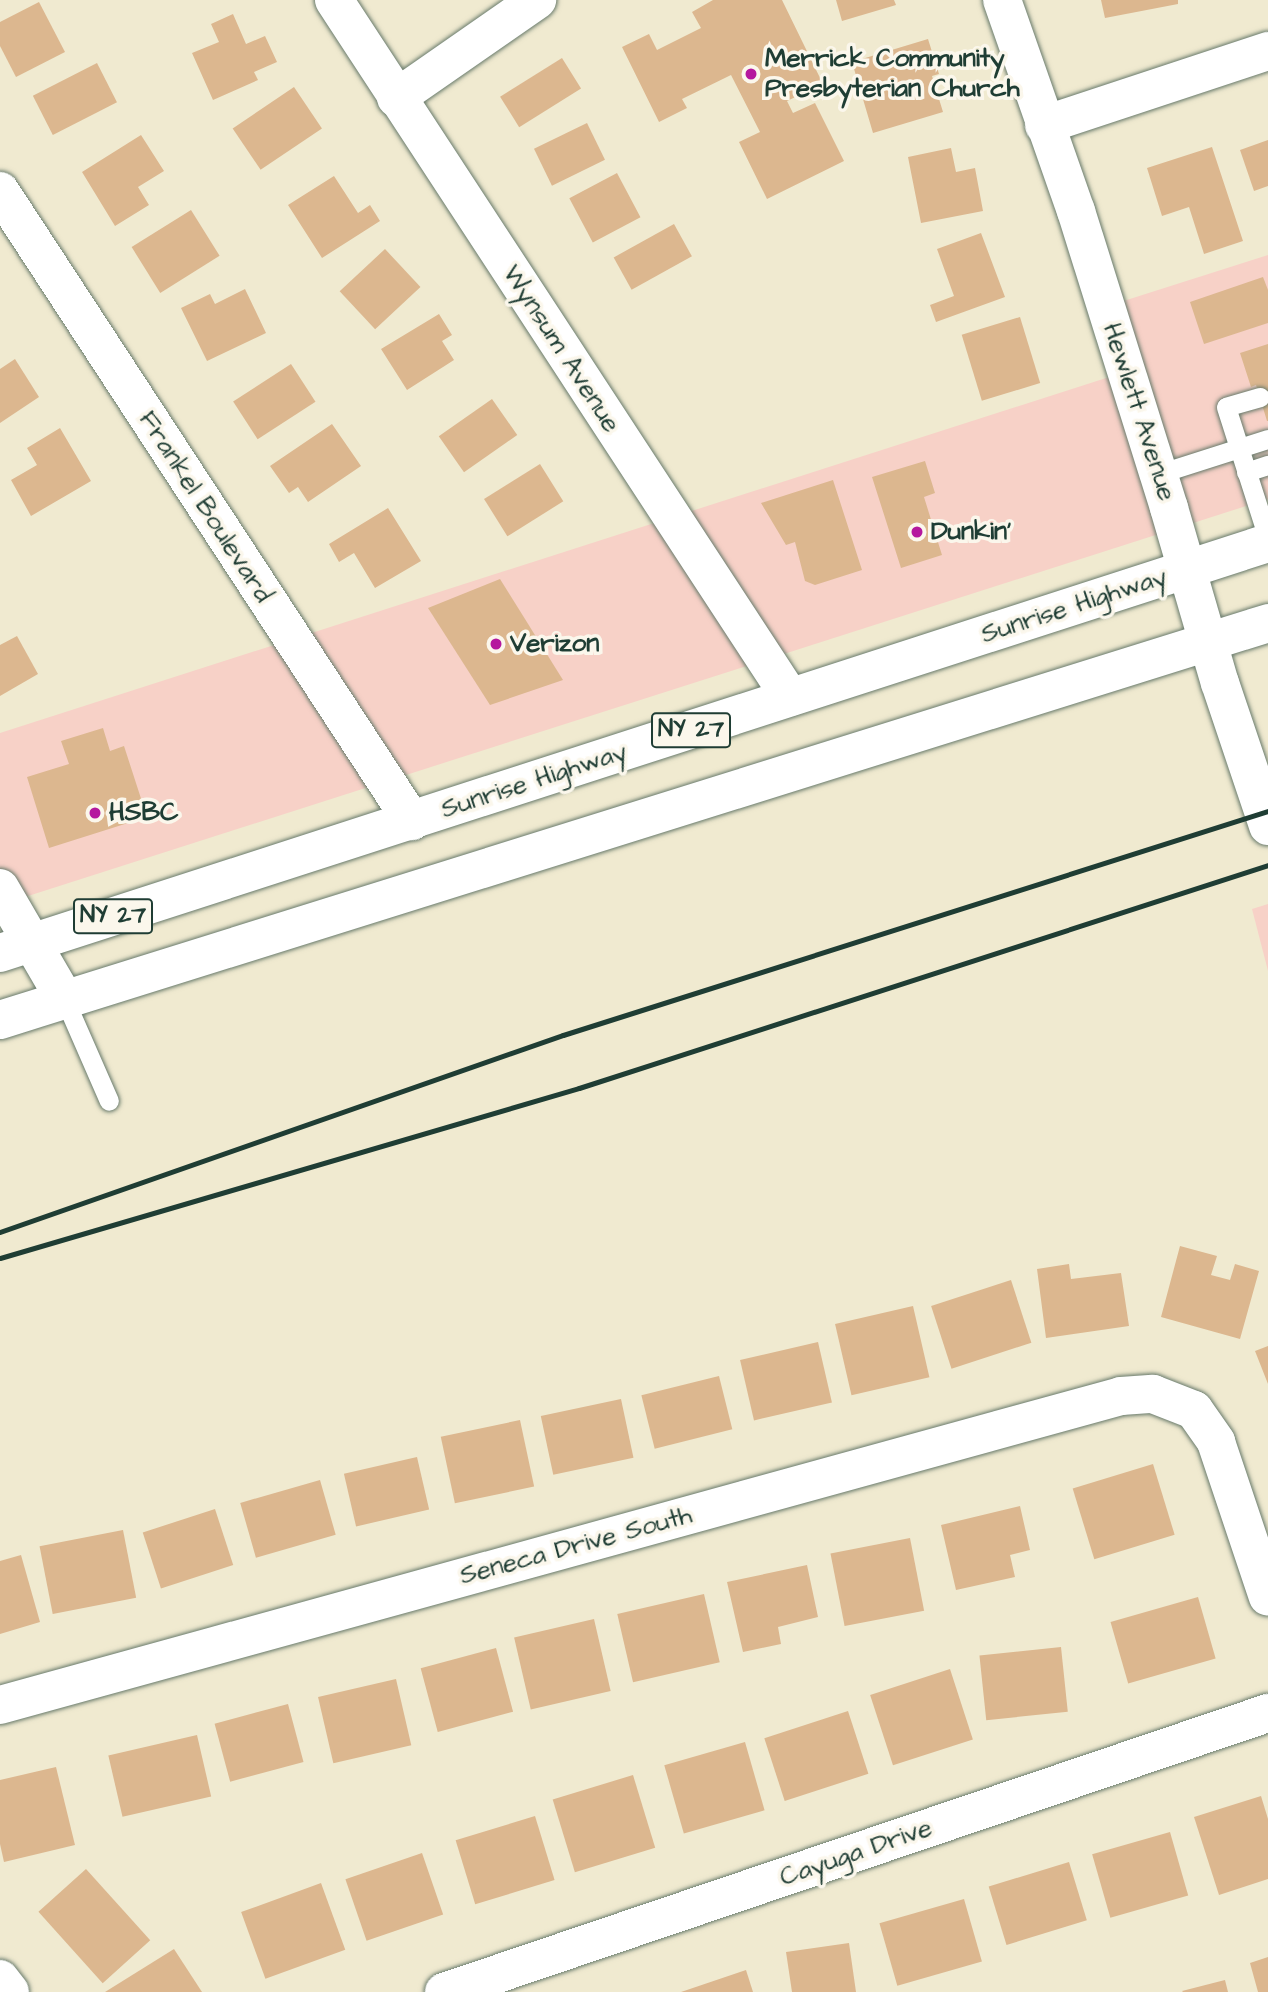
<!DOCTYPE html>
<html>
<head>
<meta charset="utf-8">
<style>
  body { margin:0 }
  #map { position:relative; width:1268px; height:1992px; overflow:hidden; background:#f0ead0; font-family:"Architects Daughter",sans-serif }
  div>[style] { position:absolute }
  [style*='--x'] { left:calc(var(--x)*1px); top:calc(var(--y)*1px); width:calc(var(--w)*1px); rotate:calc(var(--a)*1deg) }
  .built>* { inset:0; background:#f7d1c7 }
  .building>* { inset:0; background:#dcb78f; transform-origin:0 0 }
  .roads { filter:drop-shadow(0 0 2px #687a6b) drop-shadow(0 0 2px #687a6b) }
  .service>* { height:19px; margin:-9.5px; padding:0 9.5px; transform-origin:9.5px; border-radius:9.5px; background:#fff }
  .minor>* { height:38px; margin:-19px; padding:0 19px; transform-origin:19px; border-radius:19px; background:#fff }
  .tertiary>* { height:38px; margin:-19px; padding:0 19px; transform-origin:19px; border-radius:19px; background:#fff }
  .trunk>* { height:38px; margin:-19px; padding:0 19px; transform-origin:19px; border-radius:19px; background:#fff }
  .rail>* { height:5px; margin:-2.5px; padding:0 2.5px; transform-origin:2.5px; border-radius:2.5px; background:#1f3d34 }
  .dots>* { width:19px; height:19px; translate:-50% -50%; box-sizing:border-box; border:4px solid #fbf7ec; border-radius:50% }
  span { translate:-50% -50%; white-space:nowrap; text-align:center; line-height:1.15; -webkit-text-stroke:7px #fbf7ec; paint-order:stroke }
  .shield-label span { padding:2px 5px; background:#fbf7ec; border:2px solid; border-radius:5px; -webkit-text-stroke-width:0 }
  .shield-label { font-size:24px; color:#1f3d34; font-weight:700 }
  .poi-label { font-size:26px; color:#1f3d34; font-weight:700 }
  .left { translate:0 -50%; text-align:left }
  .street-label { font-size:26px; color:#1f3d34 }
</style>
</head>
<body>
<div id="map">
  <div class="built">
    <div style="clip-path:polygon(1268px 255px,1268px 499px,0 905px,0 733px,1131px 370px,1111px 305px)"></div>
    <div style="clip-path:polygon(1268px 904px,1268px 971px,1252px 909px)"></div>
  </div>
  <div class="building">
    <div style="clip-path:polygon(713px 0,782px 0,823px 84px,787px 101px,793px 113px,815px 103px,844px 161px,767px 199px,739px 142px,760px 132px,731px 75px,682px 99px,687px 108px,659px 122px,622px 47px,649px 34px,657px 50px,701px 28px,692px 12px)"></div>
    <div style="clip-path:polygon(836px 0,894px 0,896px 5px,842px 21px)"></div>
    <div style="clip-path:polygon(1101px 0,1178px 0,1178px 4px,1105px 18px)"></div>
    <div style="clip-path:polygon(39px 2px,65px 52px,16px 77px,0 46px,0 22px)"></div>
    <div style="clip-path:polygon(233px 14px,246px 44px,265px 36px,277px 62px,254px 72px,258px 80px,213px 100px,192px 53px,219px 42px,211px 24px)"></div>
    <div style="clip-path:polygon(928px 39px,939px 74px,932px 76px,943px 112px,873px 133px,852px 62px)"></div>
    <div style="left:562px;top:58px;width:36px;height:73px;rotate:58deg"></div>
    <div style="left:97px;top:63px;width:44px;height:72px;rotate:63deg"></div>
    <div style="left:294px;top:87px;width:50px;height:74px;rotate:56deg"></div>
    <div style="left:587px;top:123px;width:41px;height:59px;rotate:64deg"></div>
    <div style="clip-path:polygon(141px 135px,164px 171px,138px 187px,149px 205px,115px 226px,82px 172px)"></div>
    <div style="clip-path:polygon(1268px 140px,1268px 186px,1254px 191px,1240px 150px)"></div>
    <div style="clip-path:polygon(1212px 147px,1243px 241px,1204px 254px,1189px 207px,1162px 216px,1147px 168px)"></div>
    <div style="clip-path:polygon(951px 148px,956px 172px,975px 168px,983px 211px,921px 223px,908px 157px)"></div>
    <div style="left:617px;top:173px;width:50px;height:54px;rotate:62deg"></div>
    <div style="clip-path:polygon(334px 176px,358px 213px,370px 205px,380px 221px,322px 258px,288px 205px)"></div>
    <div style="left:191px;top:210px;width:54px;height:70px;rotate:58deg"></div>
    <div style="left:674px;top:224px;width:37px;height:69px;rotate:61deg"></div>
    <div style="clip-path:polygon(981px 233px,1005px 297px,936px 322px,930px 305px,954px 296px,937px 249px)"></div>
    <div style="left:385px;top:249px;width:52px;height:62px;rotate:47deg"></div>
    <div style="clip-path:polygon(1263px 277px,1268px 290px,1268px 323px,1204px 344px,1190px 302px)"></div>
    <div style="clip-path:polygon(245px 289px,266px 333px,207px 361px,181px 308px,210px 294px,215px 304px)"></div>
    <div style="clip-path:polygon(439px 314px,452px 335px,442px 341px,454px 360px,407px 390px,381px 349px)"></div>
    <div style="left:1020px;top:317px;width:69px;height:61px;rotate:73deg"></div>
    <div style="clip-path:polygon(1268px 344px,1268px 421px,1267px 421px,1256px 385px,1251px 387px,1240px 353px)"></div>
    <div style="clip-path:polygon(15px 359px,39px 397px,0 423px,0 369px)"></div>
    <div style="left:291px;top:364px;width:45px;height:69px;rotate:57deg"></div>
    <div style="left:492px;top:399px;width:44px;height:65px;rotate:55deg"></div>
    <div style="clip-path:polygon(332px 424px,361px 466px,308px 502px,298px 487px,289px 493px,270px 466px)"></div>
    <div style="clip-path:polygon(60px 428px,91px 481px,31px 516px,11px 480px,37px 465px,27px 448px)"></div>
    <div style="clip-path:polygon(925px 461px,935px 493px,924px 497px,942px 555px,901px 568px,872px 477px)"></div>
    <div style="left:540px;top:464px;width:44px;height:66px;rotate:58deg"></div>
    <div style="clip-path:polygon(833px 480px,862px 570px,815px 585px,805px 581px,795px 542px,786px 545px,761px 503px)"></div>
    <div style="clip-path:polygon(388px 508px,421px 561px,375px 588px,354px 553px,339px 562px,329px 544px)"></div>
    <div style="clip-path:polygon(500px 579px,563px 680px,490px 705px,428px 608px)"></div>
    <div style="clip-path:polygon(17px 636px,38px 674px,0 696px,0 645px)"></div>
    <div style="clip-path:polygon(103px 728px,110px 751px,124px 746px,147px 817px,49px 848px,27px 777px,69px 764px,61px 741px)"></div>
    <div style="clip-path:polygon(1180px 1246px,1217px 1256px,1211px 1275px,1230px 1280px,1235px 1264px,1259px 1271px,1240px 1339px,1161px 1317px)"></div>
    <div style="clip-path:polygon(1069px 1264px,1071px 1279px,1121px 1273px,1129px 1326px,1046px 1338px,1037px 1269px)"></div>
    <div style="left:1011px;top:1280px;width:66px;height:84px;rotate:72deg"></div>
    <div style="left:913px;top:1306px;width:73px;height:80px;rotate:77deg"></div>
    <div style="left:818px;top:1342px;width:62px;height:80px;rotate:77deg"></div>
    <div style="clip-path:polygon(1268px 1346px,1268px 1384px,1255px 1351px)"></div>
    <div style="left:719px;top:1376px;width:55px;height:80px;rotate:76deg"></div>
    <div style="left:621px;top:1399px;width:60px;height:82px;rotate:78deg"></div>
    <div style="left:520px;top:1420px;width:68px;height:81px;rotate:78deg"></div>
    <div style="left:417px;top:1457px;width:54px;height:75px;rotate:77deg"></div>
    <div style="left:1153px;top:1464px;width:74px;height:84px;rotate:73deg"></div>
    <div style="left:320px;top:1480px;width:57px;height:83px;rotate:74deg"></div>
    <div style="clip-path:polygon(1020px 1506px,1030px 1550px,1010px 1555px,1015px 1577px,956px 1590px,941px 1525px)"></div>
    <div style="left:215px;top:1509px;width:59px;height:76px;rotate:72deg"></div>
    <div style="left:123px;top:1530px;width:69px;height:85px;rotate:79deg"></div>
    <div style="left:910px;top:1538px;width:74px;height:81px;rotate:79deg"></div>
    <div style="clip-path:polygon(21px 1555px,40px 1622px,0 1634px,0 1561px)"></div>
    <div style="clip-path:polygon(807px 1565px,818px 1617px,778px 1627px,781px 1644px,743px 1652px,727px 1582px)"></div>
    <div style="left:704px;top:1594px;width:70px;height:89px;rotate:77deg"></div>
    <div style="left:1198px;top:1597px;width:64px;height:91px;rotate:74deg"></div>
    <div style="left:594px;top:1619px;width:74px;height:82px;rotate:77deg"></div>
    <div style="left:1061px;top:1647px;width:65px;height:82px;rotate:84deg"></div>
    <div style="left:496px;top:1648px;width:66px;height:78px;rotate:75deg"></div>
    <div style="left:950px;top:1669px;width:74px;height:84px;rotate:72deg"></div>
    <div style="left:396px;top:1679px;width:68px;height:80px;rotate:77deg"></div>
    <div style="left:288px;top:1704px;width:60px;height:76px;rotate:75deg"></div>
    <div style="left:848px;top:1711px;width:66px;height:88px;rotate:72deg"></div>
    <div style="left:197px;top:1735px;width:63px;height:91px;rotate:77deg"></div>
    <div style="left:745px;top:1742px;width:71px;height:84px;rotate:74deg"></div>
    <div style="clip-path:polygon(56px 1767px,75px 1845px,4px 1862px,0 1844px,0 1780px)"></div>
    <div style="left:633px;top:1775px;width:76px;height:84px;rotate:73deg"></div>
    <div style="clip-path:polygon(1261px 1796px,1268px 1819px,1268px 1879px,1219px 1895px,1194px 1817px)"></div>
    <div style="left:535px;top:1816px;width:67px;height:83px;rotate:73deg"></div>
    <div style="left:1170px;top:1832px;width:66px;height:81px;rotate:74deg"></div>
    <div style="left:422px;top:1853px;width:65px;height:81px;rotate:71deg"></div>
    <div style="left:1069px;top:1862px;width:61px;height:84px;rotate:73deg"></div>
    <div style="left:86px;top:1869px;width:96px;height:64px;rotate:48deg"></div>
    <div style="left:321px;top:1883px;width:71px;height:85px;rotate:70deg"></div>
    <div style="left:964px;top:1899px;width:65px;height:88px;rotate:74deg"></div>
    <div style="clip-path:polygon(849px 1943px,856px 1992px,792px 1992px,786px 1952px)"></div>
    <div style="clip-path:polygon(174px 1949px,202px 1992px,105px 1992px)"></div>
    <div style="clip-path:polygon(1268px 1957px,1268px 1992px,1258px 1992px,1250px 1963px)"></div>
    <div style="clip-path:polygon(746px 1970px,753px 1992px,681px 1992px)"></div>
    <div style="clip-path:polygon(1225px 1980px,1228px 1992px,1183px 1992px,1182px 1991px)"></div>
  </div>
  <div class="roads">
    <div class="service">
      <div style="--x:1260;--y:397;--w:35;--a:164"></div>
      <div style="--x:1226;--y:407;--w:139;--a:72.3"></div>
      <div style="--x:1246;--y:472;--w:23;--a:-18"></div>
      <div style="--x:1158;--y:474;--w:115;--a:-17.7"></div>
      <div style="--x:64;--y:998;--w:112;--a:66.4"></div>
    </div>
    <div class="minor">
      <div style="--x:334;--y:0;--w:833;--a:56.81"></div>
      <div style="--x:396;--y:98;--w:172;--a:-34.8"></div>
      <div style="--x:1044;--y:125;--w:236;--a:-18.3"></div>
      <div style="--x:0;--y:191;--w:753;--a:56.82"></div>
      <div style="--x:0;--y:888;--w:127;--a:59.8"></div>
      <div style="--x:0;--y:1705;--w:1163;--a:-15.41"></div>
      <div style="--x:1121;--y:1396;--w:32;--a:-4"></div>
      <div style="--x:1153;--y:1394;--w:44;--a:21.3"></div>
      <div style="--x:1194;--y:1410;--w:39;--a:55"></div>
      <div style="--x:1216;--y:1442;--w:163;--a:71.5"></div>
      <div style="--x:0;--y:1979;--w:16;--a:52"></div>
      <div style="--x:444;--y:1992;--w:870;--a:-18.71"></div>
    </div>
    <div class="tertiary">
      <div style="--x:1002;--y:0;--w:224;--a:70.7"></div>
      <div style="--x:1076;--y:211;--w:311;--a:72.6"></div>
      <div style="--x:1169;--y:508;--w:182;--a:73.8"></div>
      <div style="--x:1220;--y:683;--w:151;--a:71.4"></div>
    </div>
    <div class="trunk">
      <div style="--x:0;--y:953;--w:1333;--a:-17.92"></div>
      <div style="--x:0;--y:1020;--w:1329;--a:-17.38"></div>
    </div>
  </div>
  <div class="rail">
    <div style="--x:0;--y:1232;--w:596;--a:-19.29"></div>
    <div style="--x:563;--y:1035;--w:740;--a:-17.63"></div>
    <div style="--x:0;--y:1258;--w:603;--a:-16.36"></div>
    <div style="--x:579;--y:1088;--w:724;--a:-17.93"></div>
  </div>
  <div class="dots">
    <div style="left:751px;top:74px;background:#b5179e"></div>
    <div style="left:917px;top:532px;background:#b5179e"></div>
    <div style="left:496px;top:644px;background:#b5179e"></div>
    <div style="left:95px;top:813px;background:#b5179e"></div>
  </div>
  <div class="shield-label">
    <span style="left:691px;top:730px">NY 27</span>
    <span style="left:113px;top:916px">NY 27</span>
  </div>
  <div class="poi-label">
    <span class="left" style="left:765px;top:74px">Merrick Community<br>Presbyterian Church</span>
    <span class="left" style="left:931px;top:532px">Dunkin'</span>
    <span class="left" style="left:510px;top:644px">Verizon</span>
    <span class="left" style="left:109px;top:813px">HSBC</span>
  </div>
  <div class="street-label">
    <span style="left:561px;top:349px;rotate:57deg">Wynsum Avenue</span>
    <span style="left:1139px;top:412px;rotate:72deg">Hewlett Avenue</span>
    <span style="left:205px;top:507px;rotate:57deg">Frankel Boulevard</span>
    <span style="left:1074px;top:606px;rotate:-18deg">Sunrise Highway</span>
    <span style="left:534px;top:781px;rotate:-18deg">Sunrise Highway</span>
    <span style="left:576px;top:1546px;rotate:-15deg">Seneca Drive South</span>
    <span style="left:856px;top:1853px;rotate:-19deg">Cayuga Drive</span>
  </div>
</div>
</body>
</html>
